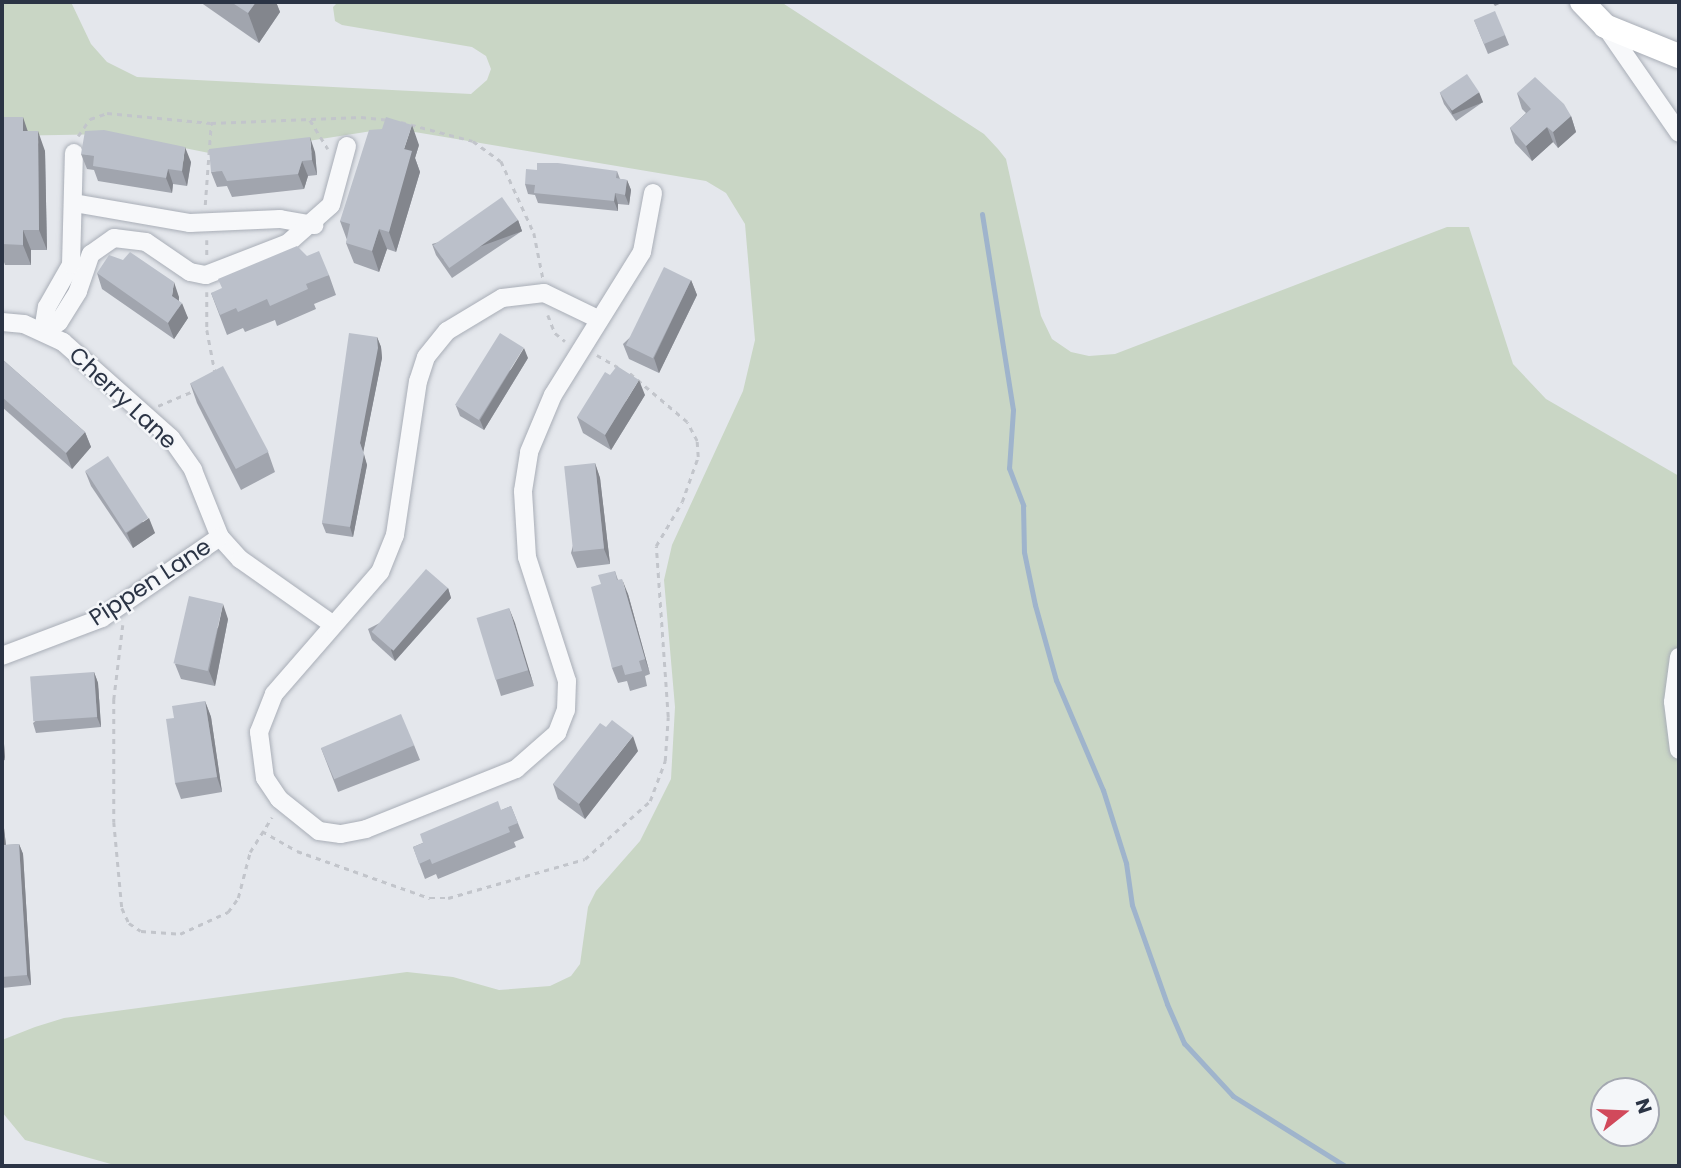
<!DOCTYPE html>
<html>
<head>
<meta charset="utf-8">
<style>
  body { margin:0 }
  #map { position:relative; width:1681px; height:1168px; overflow:hidden; background:#e4e7ec; font-family:Poppins,sans-serif }
  div>[style] { position:absolute }
  [style*='--x'] { left:calc(var(--x)*1px); top:calc(var(--y)*1px); width:calc(var(--w)*1px); rotate:calc(var(--a)*1deg) }
  .green>* { inset:0; background:#c9d6c5 }
  .stream>* { height:5px; margin:-2.5px; padding:0 2.5px; transform-origin:2.5px; border-radius:2.5px; background:#9fb4cc }
  .path>* { height:2.5px; margin-top:-1.25px; transform-origin:0; background:repeating-linear-gradient(90deg,#c2c5cb 0 5px,transparent 0 10px) }
  .roads { filter:drop-shadow(0 0 2px #a9aeb7) drop-shadow(0 0 2px #a9aeb7) }
  .minor>* { height:18px; margin:-9px; padding:0 9px; transform-origin:9px; border-radius:9px; background:#f7f8fa }
  .secondary>* { height:24px; margin:-12px; padding:0 12px; transform-origin:12px; border-radius:12px; background:#fff }
  .wall>* { inset:0; background:#a1a5ae }
  .shaded-wall>* { inset:0; background:#83868d; transform-origin:0 0 }
  .building>* { inset:0; background:#bbc0ca; transform-origin:0 0 }
  span { translate:-50% -50%; white-space:nowrap; text-align:center; line-height:1.15; -webkit-text-stroke:5px #f4f6f9; paint-order:stroke }
  .street-label { font-size:23px; color:#2b3445 }
  .frame { position:absolute; inset:0; border:4px solid #2b3445; pointer-events:none }
  .north { position:absolute; left:1590px; top:1077px; width:70px; height:70px; box-sizing:border-box; background:#f4f6f9; border:2px solid #a4a8b1; border-radius:50%; rotate:72deg; font-size:19px; font-weight:700; line-height:28px; text-align:center; color:#2b3445 }
  .north::after { content:''; display:block; margin:auto; width:24px; height:32px; background:#d1495b; clip-path:polygon(50% 0,100% 100%,50% 72%,0 100%) }
</style>
</head>
<body>
<div id="map">
  <div class="green">
    <div style="clip-path:polygon(evenodd,2px 2px,71px 2px,91px 44px,107px 62px,137px 77px,471px 94px,487px 80px,491px 69px,486px 56px,472px 47px,342px 25px,335px 21px,333px 7px,338px 2px,781px 2px,984px 134px,998px 149px,1006px 159px,1041px 316px,1052px 339px,1071px 352px,1089px 356px,1115px 354px,1447px 227px,1469px 227px,1513px 364px,1546px 399px,1679px 476px,1679px 1166px,118px 1166px,25px 1140px,2px 1112px,2px 1040px,35px 1027px,64px 1018px,407px 972px,453px 977px,499px 990px,550px 986px,571px 976px,580px 964px,588px 907px,596px 891px,640px 841px,671px 779px,675px 707px,664px 580px,672px 545px,743px 391px,755px 340px,745px 224px,726px 193px,706px 181px,391px 128px,219px 155px,115px 134px,2px 136px,2px 2px,1604px 1091px,1646px 1091px,1646px 1133px,1604px 1133px,1604px 1091px)"></div>
  </div>
  <div class="stream">
    <div style="--x:982;--y:214;--w:198;--a:81"></div>
    <div style="--x:1013;--y:410;--w:58;--a:93.9"></div>
    <div style="--x:1009;--y:468;--w:40;--a:69"></div>
    <div style="--x:1023;--y:505;--w:47;--a:88.8"></div>
    <div style="--x:1024;--y:552;--w:54;--a:78.3"></div>
    <div style="--x:1035;--y:605;--w:78;--a:74.4"></div>
    <div style="--x:1056;--y:680;--w:120;--a:66.9"></div>
    <div style="--x:1103;--y:790;--w:77;--a:72.5"></div>
    <div style="--x:1126;--y:863;--w:42;--a:81.9"></div>
    <div style="--x:1132;--y:905;--w:105;--a:70.5"></div>
    <div style="--x:1167;--y:1004;--w:43;--a:66.4"></div>
    <div style="--x:1184;--y:1043;--w:72;--a:47.2"></div>
    <div style="--x:1233;--y:1096;--w:132;--a:32"></div>
  </div>
  <div class="path">
    <div style="--x:310;--y:120;--w:34;--a:58"></div>
    <div style="--x:401;--y:122;--w:74;--a:14.8"></div>
    <div style="--x:473;--y:141;--w:34;--a:36"></div>
    <div style="--x:501;--y:161;--w:79;--a:65.4"></div>
    <div style="--x:534;--y:233;--w:46;--a:78.7"></div>
    <div style="--x:78;--y:136;--w:21;--a:-55"></div>
    <div style="--x:90;--y:119;--w:18;--a:-19"></div>
    <div style="--x:107;--y:113;--w:104;--a:5.5"></div>
    <div style="--x:205;--y:205;--w:82;--a:-85.8"></div>
    <div style="--x:211;--y:123;--w:150;--a:-2.3"></div>
    <div style="--x:361;--y:117;--w:27;--a:6"></div>
    <div style="--x:207;--y:240;--w:17;--a:90"></div>
    <div style="--x:207;--y:292;--w:38;--a:90"></div>
    <div style="--x:207;--y:330;--w:43;--a:79.2"></div>
    <div style="--x:548;--y:315;--w:19;--a:69"></div>
    <div style="--x:555;--y:333;--w:13;--a:39"></div>
    <div style="--x:597;--y:355;--w:24;--a:30"></div>
    <div style="--x:158;--y:406;--w:38;--a:-23"></div>
    <div style="--x:123;--y:625;--w:75;--a:96.9"></div>
    <div style="--x:114;--y:699;--w:123;--a:90"></div>
    <div style="--x:114;--y:822;--w:86;--a:84.7"></div>
    <div style="--x:122;--y:908;--w:17;--a:65"></div>
    <div style="--x:129;--y:923;--w:14;--a:34"></div>
    <div style="--x:141;--y:931;--w:39;--a:4"></div>
    <div style="--x:180;--y:934;--w:53;--a:-24.6"></div>
    <div style="--x:228;--y:912;--w:17;--a:-54"></div>
    <div style="--x:238;--y:898;--w:48;--a:-75.4"></div>
    <div style="--x:250;--y:852;--w:41;--a:-57.8"></div>
    <div style="--x:262;--y:831;--w:40;--a:29.7"></div>
    <div style="--x:297;--y:851;--w:141;--a:19.5"></div>
    <div style="--x:430;--y:898;--w:18;--a:0"></div>
    <div style="--x:448;--y:898;--w:142;--a:-15.9"></div>
    <div style="--x:585;--y:859;--w:87;--a:-41.7"></div>
    <div style="--x:650;--y:801;--w:43;--a:-69.4"></div>
    <div style="--x:665;--y:761;--w:44;--a:-86.1"></div>
    <div style="--x:668;--y:717;--w:171;--a:-94"></div>
    <div style="--x:656;--y:546;--w:51;--a:-59.4"></div>
    <div style="--x:682;--y:502;--w:48;--a:-70.4"></div>
    <div style="--x:698;--y:457;--w:16;--a:-94"></div>
    <div style="--x:697;--y:441;--w:21;--a:-118"></div>
    <div style="--x:687;--y:422;--w:75;--a:-139.9"></div>
  </div>
  <div class="roads">
    <div class="minor">
      <div style="--x:1605;--y:26;--w:130;--a:55.3"></div>
      <div style="--x:74;--y:203;--w:118;--a:9.8"></div>
      <div style="--x:190;--y:223;--w:90;--a:-2.5"></div>
      <div style="--x:280;--y:219;--w:35;--a:10"></div>
      <div style="--x:598;--y:319;--w:60;--a:-154.3"></div>
      <div style="--x:544;--y:293;--w:42;--a:173.2"></div>
      <div style="--x:502;--y:298;--w:64;--a:149"></div>
      <div style="--x:447;--y:331;--w:33;--a:129"></div>
      <div style="--x:426;--y:357;--w:25;--a:108"></div>
      <div style="--x:418;--y:381;--w:156;--a:98.5"></div>
      <div style="--x:395;--y:535;--w:40;--a:112"></div>
      <div style="--x:380;--y:572;--w:162;--a:131"></div>
      <div style="--x:274;--y:694;--w:41;--a:111.5"></div>
      <div style="--x:259;--y:732;--w:46;--a:82.6"></div>
      <div style="--x:265;--y:778;--w:25;--a:56"></div>
      <div style="--x:279;--y:799;--w:51;--a:38.7"></div>
      <div style="--x:319;--y:831;--w:22;--a:8"></div>
      <div style="--x:341;--y:834;--w:25;--a:-11"></div>
      <div style="--x:366;--y:829;--w:162;--a:-21.8"></div>
      <div style="--x:516;--y:769;--w:55;--a:-41.3"></div>
      <div style="--x:557;--y:733;--w:25;--a:-69"></div>
      <div style="--x:566;--y:710;--w:29;--a:-88"></div>
      <div style="--x:567;--y:681;--w:130;--a:-107.9"></div>
      <div style="--x:527;--y:557;--w:66;--a:-93.5"></div>
      <div style="--x:523;--y:491;--w:39;--a:-81"></div>
      <div style="--x:529;--y:452;--w:62;--a:-67.2"></div>
      <div style="--x:553;--y:395;--w:168;--a:-58.1"></div>
      <div style="--x:642;--y:252;--w:60;--a:-79.4"></div>
      <div style="--x:2;--y:322;--w:22;--a:5"></div>
      <div style="--x:24;--y:324;--w:43;--a:24.8"></div>
      <div style="--x:63;--y:342;--w:144;--a:41.6"></div>
      <div style="--x:171;--y:438;--w:39;--a:55"></div>
      <div style="--x:193;--y:470;--w:72;--a:68.1"></div>
      <div style="--x:220;--y:537;--w:30;--a:48"></div>
      <div style="--x:240;--y:559;--w:113;--a:35.2"></div>
      <div style="--x:43;--y:331;--w:18;--a:-29"></div>
      <div style="--x:59;--y:322;--w:36;--a:-58"></div>
      <div style="--x:78;--y:291;--w:39;--a:-71"></div>
      <div style="--x:91;--y:254;--w:28;--a:-35"></div>
      <div style="--x:114;--y:238;--w:32;--a:7"></div>
      <div style="--x:146;--y:242;--w:53;--a:34.3"></div>
      <div style="--x:190;--y:272;--w:16;--a:11"></div>
      <div style="--x:206;--y:275;--w:88;--a:-21.3"></div>
      <div style="--x:288;--y:243;--w:57;--a:-41.5"></div>
      <div style="--x:331;--y:205;--w:61;--a:-74.8"></div>
      <div style="--x:43;--y:331;--w:24;--a:-81"></div>
      <div style="--x:47;--y:307;--w:48;--a:-60.3"></div>
      <div style="--x:71;--y:265;--w:112;--a:-88.5"></div>
      <div style="--x:2;--y:656;--w:107;--a:-20.8"></div>
      <div style="--x:102;--y:618;--w:143;--a:-34.5"></div>
      <div style="--x:1679;--y:657;--w:45;--a:97.6"></div>
      <div style="--x:1673;--y:702;--w:48;--a:82.9"></div>
    </div>
    <div class="secondary">
      <div style="--x:1582;--y:2;--w:33;--a:46"></div>
      <div style="--x:1605;--y:26;--w:80;--a:22.1"></div>
    </div>
  </div>
  <div class="wall">
    <div style="clip-path:polygon(200px 2px,276px 2px,280px 12px,259px 43px)"></div>
    <div style="clip-path:polygon(1492px 2px,1504px 2px,1495px 6px)"></div>
    <div style="clip-path:polygon(1474px 20px,1505px 35px,1509px 45px,1488px 54px)"></div>
    <div style="clip-path:polygon(1440px 93px,1483px 102px,1456px 121px,1444px 104px)"></div>
    <div style="clip-path:polygon(1517px 93px,1571px 116px,1576px 132px,1558px 148px,1553px 142px,1532px 161px,1515px 143px,1510px 128px,1526px 113px,1522px 109px)"></div>
    <div style="clip-path:polygon(2px 117px,28px 131px,45px 151px,47px 250px,31px 250px,31px 265px,5px 265px,2px 256px)"></div>
    <div style="clip-path:polygon(419px 145px,415px 158px,420px 172px,396px 252px,387px 249px,379px 272px,354px 263px,346px 243px,347px 240px,340px 221px)"></div>
    <div style="clip-path:polygon(315px 152px,317px 175px,308px 176px,304px 189px,232px 197px,227px 186px,217px 187px,211px 172px)"></div>
    <div style="clip-path:polygon(81px 154px,191px 162px,187px 186px,173px 184px,172px 193px,98px 181px,94px 170px,87px 169px)"></div>
    <div style="clip-path:polygon(537px 170px,617px 171px,620px 179px,627px 180px,631px 190px,629px 205px,618px 204px,618px 211px,538px 203px,535px 195px,528px 194px,525px 184px)"></div>
    <div style="clip-path:polygon(518px 220px,522px 231px,452px 278px,436px 255px,432px 244px)"></div>
    <div style="clip-path:polygon(97px 273px,179px 297px,179px 301px,188px 318px,174px 339px,102px 289px)"></div>
    <div style="clip-path:polygon(329px 275px,336px 295px,314px 304px,316px 309px,277px 326px,275px 320px,245px 332px,243px 328px,227px 335px,211px 293px)"></div>
    <div style="clip-path:polygon(691px 280px,697px 295px,659px 373px,629px 359px,623px 344px)"></div>
    <div style="clip-path:polygon(377px 337px,381px 347px,382px 358px,363px 453px,367px 465px,353px 537px,326px 533px,322px 523px)"></div>
    <div style="clip-path:polygon(528px 358px,484px 430px,460px 416px,456px 406px)"></div>
    <div style="clip-path:polygon(2px 359px,85px 432px,91px 447px,72px 469px,2px 407px)"></div>
    <div style="clip-path:polygon(190px 383px,268px 452px,275px 472px,241px 490px,197px 403px)"></div>
    <div style="clip-path:polygon(645px 395px,611px 450px,583px 433px,577px 417px)"></div>
    <div style="clip-path:polygon(595px 463px,600px 478px,610px 564px,577px 568px,571px 553px)"></div>
    <div style="clip-path:polygon(85px 471px,155px 533px,133px 548px,91px 486px)"></div>
    <div style="clip-path:polygon(615px 571px,618px 580px,628px 594px,650px 674px,645px 676px,647px 686px,630px 691px,627px 681px,618px 683px,612px 668px,601px 584px)"></div>
    <div style="clip-path:polygon(448px 588px,451px 598px,395px 661px,372px 640px,368px 629px)"></div>
    <div style="clip-path:polygon(509px 608px,534px 686px,501px 696px,496px 680px)"></div>
    <div style="clip-path:polygon(228px 619px,215px 686px,181px 679px,175px 664px)"></div>
    <div style="clip-path:polygon(94px 672px,98px 683px,101px 727px,36px 733px,33px 723px)"></div>
    <div style="clip-path:polygon(205px 701px,211px 717px,222px 792px,181px 799px,175px 783px)"></div>
    <div style="clip-path:polygon(2px 739px,4px 744px,5px 760px,2px 761px)"></div>
    <div style="clip-path:polygon(414px 745px,420px 760px,338px 792px,321px 748px)"></div>
    <div style="clip-path:polygon(638px 751px,585px 819px,558px 799px,553px 784px)"></div>
    <div style="clip-path:polygon(511px 806px,524px 838px,514px 842px,516px 847px,438px 879px,436px 874px,425px 879px,413px 847px)"></div>
    <div style="clip-path:polygon(2px 811px,6px 845px,19px 844px,23px 854px,31px 985px,2px 988px)"></div>
  </div>
  <div class="shaded-wall">
    <div style="clip-path:polygon(256px 2px,276px 2px,280px 12px,259px 43px,248px 13px)"></div>
    <div style="left:1479px;top:92px;width:11px;height:33px;rotate:68deg"></div>
    <div style="clip-path:polygon(1571px 116px,1576px 132px,1558px 148px,1553px 132px)"></div>
    <div style="clip-path:polygon(23px 117px,30px 138px,23px 131px)"></div>
    <div style="clip-path:polygon(412px 125px,419px 145px,415px 158px,420px 172px,396px 252px,389px 232px,404px 149px)"></div>
    <div style="clip-path:polygon(1547px 127px,1553px 142px,1532px 161px,1526px 146px)"></div>
    <div style="clip-path:polygon(38px 131px,45px 151px,47px 250px,39px 230px)"></div>
    <div style="clip-path:polygon(310px 137px,315px 152px,317px 175px,312px 160px)"></div>
    <div style="clip-path:polygon(185px 147px,191px 162px,187px 186px,182px 171px)"></div>
    <div style="clip-path:polygon(302px 161px,308px 176px,304px 189px,298px 174px)"></div>
    <div style="clip-path:polygon(168px 169px,173px 184px,172px 193px,166px 178px)"></div>
    <div style="clip-path:polygon(627px 180px,631px 190px,629px 205px,625px 195px)"></div>
    <div style="clip-path:polygon(615px 193px,618px 204px,618px 211px,614px 201px)"></div>
    <div style="left:518px;top:220px;width:12px;height:84px;rotate:70deg"></div>
    <div style="clip-path:polygon(379px 229px,387px 249px,379px 272px,372px 251px)"></div>
    <div style="clip-path:polygon(23px 230px,31px 250px,31px 265px,23px 245px)"></div>
    <div style="clip-path:polygon(691px 280px,697px 295px,659px 373px,654px 358px)"></div>
    <div style="clip-path:polygon(174px 282px,179px 297px,178px 309px,182px 303px,188px 318px,174px 339px,168px 323px)"></div>
    <div style="clip-path:polygon(377px 337px,381px 347px,382px 358px,363px 453px,360px 443px)"></div>
    <div style="clip-path:polygon(524px 348px,528px 358px,484px 430px,480px 420px)"></div>
    <div style="clip-path:polygon(639px 380px,645px 395px,611px 450px,605px 435px)"></div>
    <div style="clip-path:polygon(85px 432px,91px 447px,72px 469px,66px 453px)"></div>
    <div style="clip-path:polygon(364px 454px,367px 465px,353px 537px,350px 527px)"></div>
    <div style="clip-path:polygon(595px 463px,600px 478px,610px 564px,604px 549px)"></div>
    <div style="clip-path:polygon(149px 518px,155px 533px,133px 548px,127px 533px)"></div>
    <div style="clip-path:polygon(622px 579px,628px 594px,650px 674px,645px 659px)"></div>
    <div style="clip-path:polygon(448px 588px,451px 598px,395px 661px,391px 650px)"></div>
    <div style="clip-path:polygon(223px 604px,228px 619px,215px 686px,209px 671px)"></div>
    <div style="clip-path:polygon(509px 608px,515px 623px,534px 686px,528px 670px)"></div>
    <div style="clip-path:polygon(94px 672px,98px 683px,101px 727px,97px 717px)"></div>
    <div style="clip-path:polygon(205px 701px,211px 717px,222px 792px,217px 777px)"></div>
    <div style="clip-path:polygon(633px 736px,638px 751px,585px 819px,579px 804px)"></div>
    <div style="clip-path:polygon(2px 739px,4px 744px,5px 760px,2px 751px)"></div>
    <div style="clip-path:polygon(2px 811px,7px 855px,3px 845px,2px 834px)"></div>
    <div style="clip-path:polygon(19px 844px,23px 854px,31px 985px,27px 975px)"></div>
  </div>
  <div class="building">
    <div style="clip-path:polygon(231px 2px,256px 2px,248px 13px)"></div>
    <div style="left:1495px;top:11px;width:26px;height:23px;rotate:67deg"></div>
    <div style="left:1467px;top:74px;width:22px;height:33px;rotate:56deg"></div>
    <div style="clip-path:polygon(1535px 77px,1564px 104px,1571px 116px,1553px 132px,1547px 127px,1526px 146px,1510px 128px,1531px 109px,1517px 93px)"></div>
    <div style="clip-path:polygon(2px 117px,23px 117px,23px 131px,38px 131px,39px 230px,23px 230px,23px 245px,2px 244px)"></div>
    <div style="clip-path:polygon(386px 117px,412px 125px,404px 149px,412px 151px,389px 232px,379px 229px,372px 251px,346px 243px,350px 224px,340px 221px,369px 130px,382px 129px)"></div>
    <div style="clip-path:polygon(104px 130px,185px 147px,182px 171px,168px 169px,166px 178px,93px 166px,94px 156px,81px 154px,85px 131px)"></div>
    <div style="clip-path:polygon(310px 137px,312px 160px,302px 161px,298px 174px,227px 181px,222px 171px,211px 172px,209px 149px)"></div>
    <div style="clip-path:polygon(537px 163px,558px 163px,617px 171px,616px 178px,627px 180px,625px 195px,615px 193px,614px 201px,534px 193px,535px 185px,525px 184px,526px 169px,537px 170px)"></div>
    <div style="left:502px;top:197px;width:28px;height:84px;rotate:55deg"></div>
    <div style="clip-path:polygon(297px 246px,307px 256px,319px 251px,329px 275px,306px 284px,308px 289px,270px 306px,267px 299px,238px 312px,236px 308px,220px 315px,211px 293px,222px 288px,218px 279px)"></div>
    <div style="clip-path:polygon(130px 252px,174px 282px,172px 296px,182px 303px,168px 323px,97px 273px,109px 255px,123px 260px)"></div>
    <div style="left:664px;top:267px;width:30px;height:87px;rotate:26deg"></div>
    <div style="clip-path:polygon(349px 333px,377px 337px,378px 348px,360px 443px,364px 454px,350px 527px,322px 523px)"></div>
    <div style="left:500px;top:333px;width:28px;height:85px;rotate:32deg"></div>
    <div style="clip-path:polygon(2px 359px,85px 432px,66px 453px,2px 397px)"></div>
    <div style="left:223px;top:366px;width:97px;height:37px;rotate:62deg"></div>
    <div style="clip-path:polygon(617px 366px,639px 380px,605px 435px,577px 417px,605px 372px,610px 375px)"></div>
    <div style="left:108px;top:456px;width:74px;height:27px;rotate:57deg"></div>
    <div style="left:595px;top:463px;width:86px;height:31px;rotate:84deg"></div>
    <div style="left:426px;top:569px;width:29px;height:83px;rotate:41deg"></div>
    <div style="clip-path:polygon(615px 571px,617px 580px,622px 579px,645px 659px,639px 661px,642px 671px,625px 675px,622px 665px,612px 668px,591px 587px,601px 584px,598px 575px)"></div>
    <div style="left:189px;top:596px;width:35px;height:69px;rotate:13deg"></div>
    <div style="left:509px;top:608px;width:65px;height:34px;rotate:73deg"></div>
    <div style="left:94px;top:672px;width:45px;height:64px;rotate:86deg"></div>
    <div style="clip-path:polygon(205px 701px,217px 777px,175px 783px,166px 719px,174px 718px,172px 706px)"></div>
    <div style="left:401px;top:714px;width:34px;height:87px;rotate:67deg"></div>
    <div style="clip-path:polygon(612px 720px,633px 736px,579px 804px,553px 784px,600px 723px,606px 727px)"></div>
    <div style="clip-path:polygon(498px 801px,501px 810px,511px 806px,518px 823px,508px 827px,510px 832px,432px 864px,430px 859px,419px 864px,413px 847px,423px 843px,420px 834px)"></div>
    <div style="clip-path:polygon(2px 834px,3px 845px,19px 844px,27px 975px,2px 977px)"></div>
  </div>
  <div class="street-label">
    <span style="left:123px;top:398px;rotate:43deg">Cherry Lane</span>
    <span style="left:150px;top:582px;rotate:-33deg">Pippen Lane</span>
  </div>
  <div class="frame"></div>
  <div class="north">N</div>
</div>
</body>
</html>
